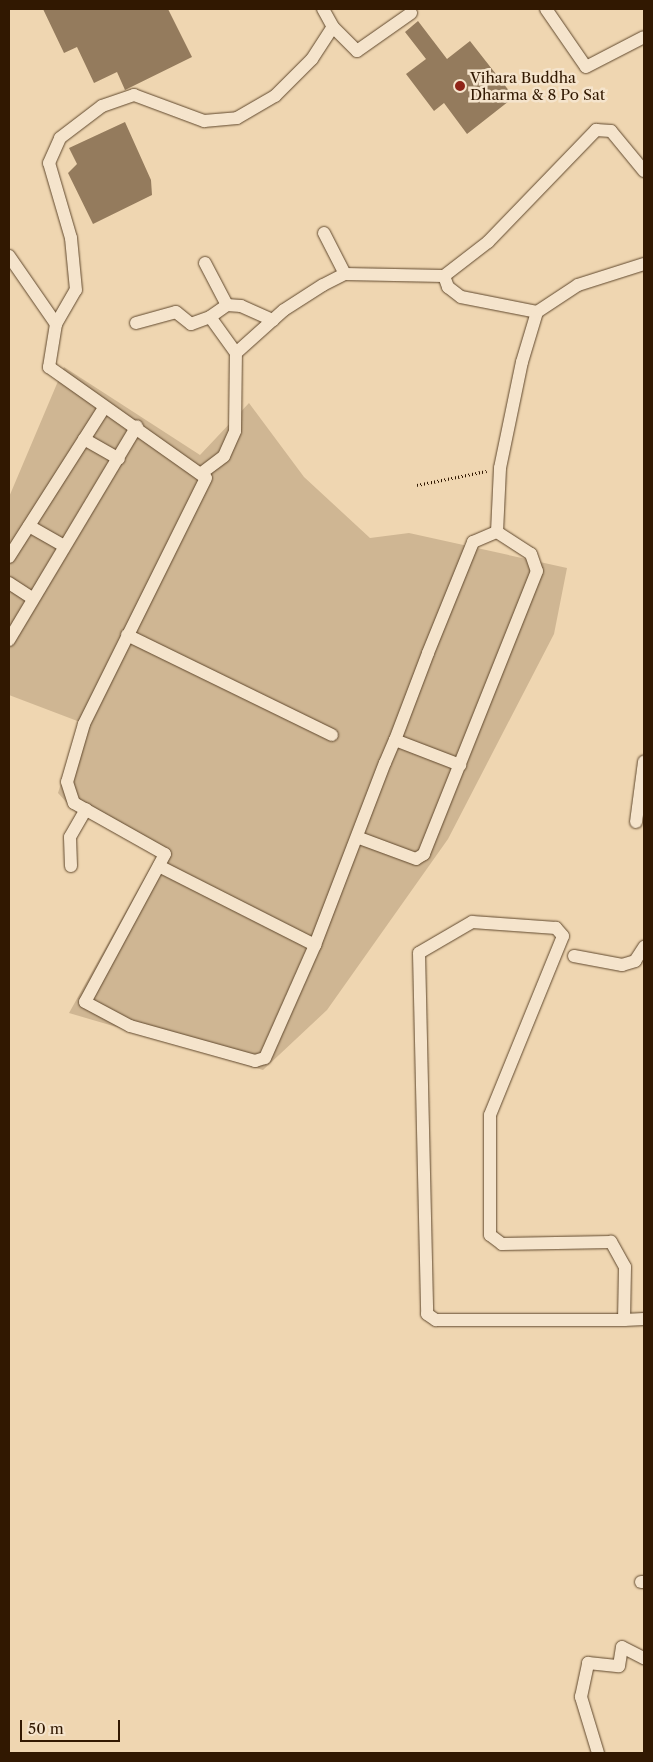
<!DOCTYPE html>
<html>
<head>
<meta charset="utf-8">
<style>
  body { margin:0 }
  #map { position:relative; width:653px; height:1762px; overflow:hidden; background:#efd6b1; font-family:"Libre Caslon Text",serif }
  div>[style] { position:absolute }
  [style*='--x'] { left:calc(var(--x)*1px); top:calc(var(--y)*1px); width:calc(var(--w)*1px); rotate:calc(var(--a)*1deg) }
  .green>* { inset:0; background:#cfb693 }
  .building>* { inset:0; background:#947b5d }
  .path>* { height:2.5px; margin-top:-1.25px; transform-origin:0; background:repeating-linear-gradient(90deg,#311801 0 1px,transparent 0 3.5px) }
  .roads { filter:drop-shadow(0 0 1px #60482d) drop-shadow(0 0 1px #60482d) }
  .minor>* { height:12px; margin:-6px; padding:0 6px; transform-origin:6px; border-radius:6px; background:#f5e4cc }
  .dots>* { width:14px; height:14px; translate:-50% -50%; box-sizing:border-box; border:2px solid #f5e4cc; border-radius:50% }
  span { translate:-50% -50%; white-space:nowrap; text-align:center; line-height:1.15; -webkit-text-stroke:5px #f5e4cc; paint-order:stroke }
  .poi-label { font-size:15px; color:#311801 }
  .left { translate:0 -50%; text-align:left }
  .frame { position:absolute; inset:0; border:10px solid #311801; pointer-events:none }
  .scale { position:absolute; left:20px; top:1720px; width:100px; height:22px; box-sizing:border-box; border:2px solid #311801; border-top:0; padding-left:6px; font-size:15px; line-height:18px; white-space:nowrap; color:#311801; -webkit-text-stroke:4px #f5e4cc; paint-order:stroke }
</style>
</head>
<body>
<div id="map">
  <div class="green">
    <div style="clip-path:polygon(64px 367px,200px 455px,249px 403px,304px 477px,370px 538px,409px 533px,567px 568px,554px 634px,448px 839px,327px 1010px,263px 1070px,69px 1013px,159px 852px,68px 804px,58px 793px,80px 722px,9px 695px,9px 497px)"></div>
  </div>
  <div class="building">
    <div style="clip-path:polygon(43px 9px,168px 9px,192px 57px,125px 90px,117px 72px,94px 83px,77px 47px,64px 53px)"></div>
    <div style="clip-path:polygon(418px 21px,447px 59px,470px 41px,514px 97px,467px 134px,444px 103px,434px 111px,406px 74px,426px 59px,405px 32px)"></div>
    <div style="clip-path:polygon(125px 122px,151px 180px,152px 195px,93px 224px,68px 173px,77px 164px,69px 148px)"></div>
  </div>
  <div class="path">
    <div style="--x:417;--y:485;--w:71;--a:-11.3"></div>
  </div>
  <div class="roads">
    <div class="minor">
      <div style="--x:546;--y:9;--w:70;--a:55.4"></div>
      <div style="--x:586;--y:67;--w:65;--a:-27.3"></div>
      <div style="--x:333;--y:27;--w:34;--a:45"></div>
      <div style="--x:357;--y:51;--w:66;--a:-35.1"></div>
      <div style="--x:324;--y:233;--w:46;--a:62.9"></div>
      <div style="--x:9;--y:256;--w:83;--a:55.3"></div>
      <div style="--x:56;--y:324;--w:39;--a:-60"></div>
      <div style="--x:76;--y:290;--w:52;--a:-95.5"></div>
      <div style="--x:71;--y:238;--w:78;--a:-106.3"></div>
      <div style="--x:49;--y:163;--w:27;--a:-66"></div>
      <div style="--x:60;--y:138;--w:53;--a:-37.3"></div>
      <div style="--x:102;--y:106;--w:34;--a:-19"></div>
      <div style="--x:134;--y:95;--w:75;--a:20.4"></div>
      <div style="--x:204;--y:121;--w:33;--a:-5"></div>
      <div style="--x:237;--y:118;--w:44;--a:-30.1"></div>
      <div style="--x:275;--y:96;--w:52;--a:-45"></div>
      <div style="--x:312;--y:59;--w:38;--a:-57"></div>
      <div style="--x:333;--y:27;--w:21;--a:-119"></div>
      <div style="--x:205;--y:263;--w:47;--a:62.4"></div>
      <div style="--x:444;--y:276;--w:56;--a:-37.7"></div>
      <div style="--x:488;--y:242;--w:156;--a:-46"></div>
      <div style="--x:596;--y:130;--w:15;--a:4"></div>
      <div style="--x:611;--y:131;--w:52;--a:50.5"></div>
      <div style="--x:136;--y:323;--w:41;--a:-15.4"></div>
      <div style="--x:176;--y:312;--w:19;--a:39"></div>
      <div style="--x:191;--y:324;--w:20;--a:-20"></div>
      <div style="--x:56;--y:324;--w:44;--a:99.2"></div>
      <div style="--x:49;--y:367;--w:192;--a:35.3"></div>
      <div style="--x:206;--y:478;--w:275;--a:116.4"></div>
      <div style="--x:84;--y:724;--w:60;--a:106.3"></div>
      <div style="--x:67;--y:782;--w:22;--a:72"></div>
      <div style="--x:74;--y:803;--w:104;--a:29.3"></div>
      <div style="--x:165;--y:854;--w:168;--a:118.4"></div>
      <div style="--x:85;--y:1002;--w:51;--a:28.1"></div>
      <div style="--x:130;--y:1026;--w:130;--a:15.6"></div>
      <div style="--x:255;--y:1061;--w:10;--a:-17"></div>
      <div style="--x:265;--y:1058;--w:124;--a:-66.1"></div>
      <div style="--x:315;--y:945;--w:195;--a:-69"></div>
      <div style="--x:385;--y:763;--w:25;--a:-67"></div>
      <div style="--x:395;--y:740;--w:93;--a:-69.2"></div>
      <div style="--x:428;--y:653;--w:120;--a:-67.9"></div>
      <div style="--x:473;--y:542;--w:26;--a:-23"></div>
      <div style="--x:497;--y:532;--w:40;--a:32.9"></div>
      <div style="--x:531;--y:554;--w:18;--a:71"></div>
      <div style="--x:537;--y:571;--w:305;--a:111.8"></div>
      <div style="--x:424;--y:854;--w:9;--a:148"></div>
      <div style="--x:416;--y:859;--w:63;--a:-159.6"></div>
      <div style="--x:236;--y:353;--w:44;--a:-125.8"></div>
      <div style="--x:210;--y:317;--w:21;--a:-35"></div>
      <div style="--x:227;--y:305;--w:14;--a:4"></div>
      <div style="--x:241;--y:306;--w:35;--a:24"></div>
      <div style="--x:84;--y:439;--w:40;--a:29.7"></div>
      <div style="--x:203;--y:472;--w:26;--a:-37"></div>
      <div style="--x:224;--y:456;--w:27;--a:-66"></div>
      <div style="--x:235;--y:431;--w:78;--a:-89.3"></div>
      <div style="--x:236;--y:353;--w:64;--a:-41.9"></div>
      <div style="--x:284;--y:310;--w:46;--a:-32.7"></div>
      <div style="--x:323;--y:285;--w:25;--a:-27"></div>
      <div style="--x:345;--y:274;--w:99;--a:1.2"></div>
      <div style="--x:444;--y:276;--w:12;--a:70"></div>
      <div style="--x:448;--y:287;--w:16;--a:38"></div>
      <div style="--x:461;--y:297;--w:77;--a:11.2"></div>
      <div style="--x:29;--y:526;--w:40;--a:29.7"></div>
      <div style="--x:497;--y:532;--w:64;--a:-87.3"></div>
      <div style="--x:500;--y:468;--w:108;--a:-78.3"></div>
      <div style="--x:522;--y:362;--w:52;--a:-73.3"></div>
      <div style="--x:537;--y:312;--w:49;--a:-33.4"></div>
      <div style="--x:578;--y:285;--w:69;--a:-17.7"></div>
      <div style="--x:9;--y:557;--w:177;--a:-57.5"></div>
      <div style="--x:9;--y:583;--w:27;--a:33"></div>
      <div style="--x:127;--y:635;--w:228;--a:26"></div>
      <div style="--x:9;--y:640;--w:249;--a:-59.1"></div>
      <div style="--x:395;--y:740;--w:70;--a:21"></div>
      <div style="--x:636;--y:822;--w:61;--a:-82.4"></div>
      <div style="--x:71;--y:866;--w:29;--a:-92"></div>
      <div style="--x:70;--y:837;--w:32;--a:-60"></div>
      <div style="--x:159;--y:866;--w:175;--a:26.9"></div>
      <div style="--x:574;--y:956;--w:49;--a:10.6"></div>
      <div style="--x:622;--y:965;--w:14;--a:-17"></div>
      <div style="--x:635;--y:961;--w:17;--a:-57"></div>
      <div style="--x:624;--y:1320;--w:53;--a:-88.9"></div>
      <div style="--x:625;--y:1267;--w:29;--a:-119"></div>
      <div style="--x:611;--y:1242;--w:109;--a:178.9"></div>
      <div style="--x:502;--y:1244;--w:15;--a:-143"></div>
      <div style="--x:490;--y:1235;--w:120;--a:-90"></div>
      <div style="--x:490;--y:1115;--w:193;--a:-67.8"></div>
      <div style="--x:563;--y:936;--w:11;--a:-131"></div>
      <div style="--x:556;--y:928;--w:84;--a:-175.9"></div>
      <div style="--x:472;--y:922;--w:61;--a:149.7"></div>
      <div style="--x:419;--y:953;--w:361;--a:88.7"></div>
      <div style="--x:427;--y:1314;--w:11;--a:34"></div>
      <div style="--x:436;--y:1320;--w:188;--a:0"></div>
      <div style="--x:624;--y:1320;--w:20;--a:-3"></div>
      <div style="--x:641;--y:1582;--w:3;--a:0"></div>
      <div style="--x:598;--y:1753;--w:59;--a:-106.9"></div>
      <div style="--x:581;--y:1697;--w:35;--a:-78"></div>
      <div style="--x:588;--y:1663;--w:31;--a:6"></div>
      <div style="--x:619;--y:1666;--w:19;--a:-81"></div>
      <div style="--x:622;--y:1647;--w:25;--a:27"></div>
    </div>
  </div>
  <div class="dots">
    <div style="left:460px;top:86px;background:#8f2418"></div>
  </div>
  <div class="poi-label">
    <span class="left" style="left:470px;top:86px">Vihara Buddha<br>Dharma &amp; 8 Po Sat</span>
  </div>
  <div class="frame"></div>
  <div class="scale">50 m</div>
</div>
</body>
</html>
